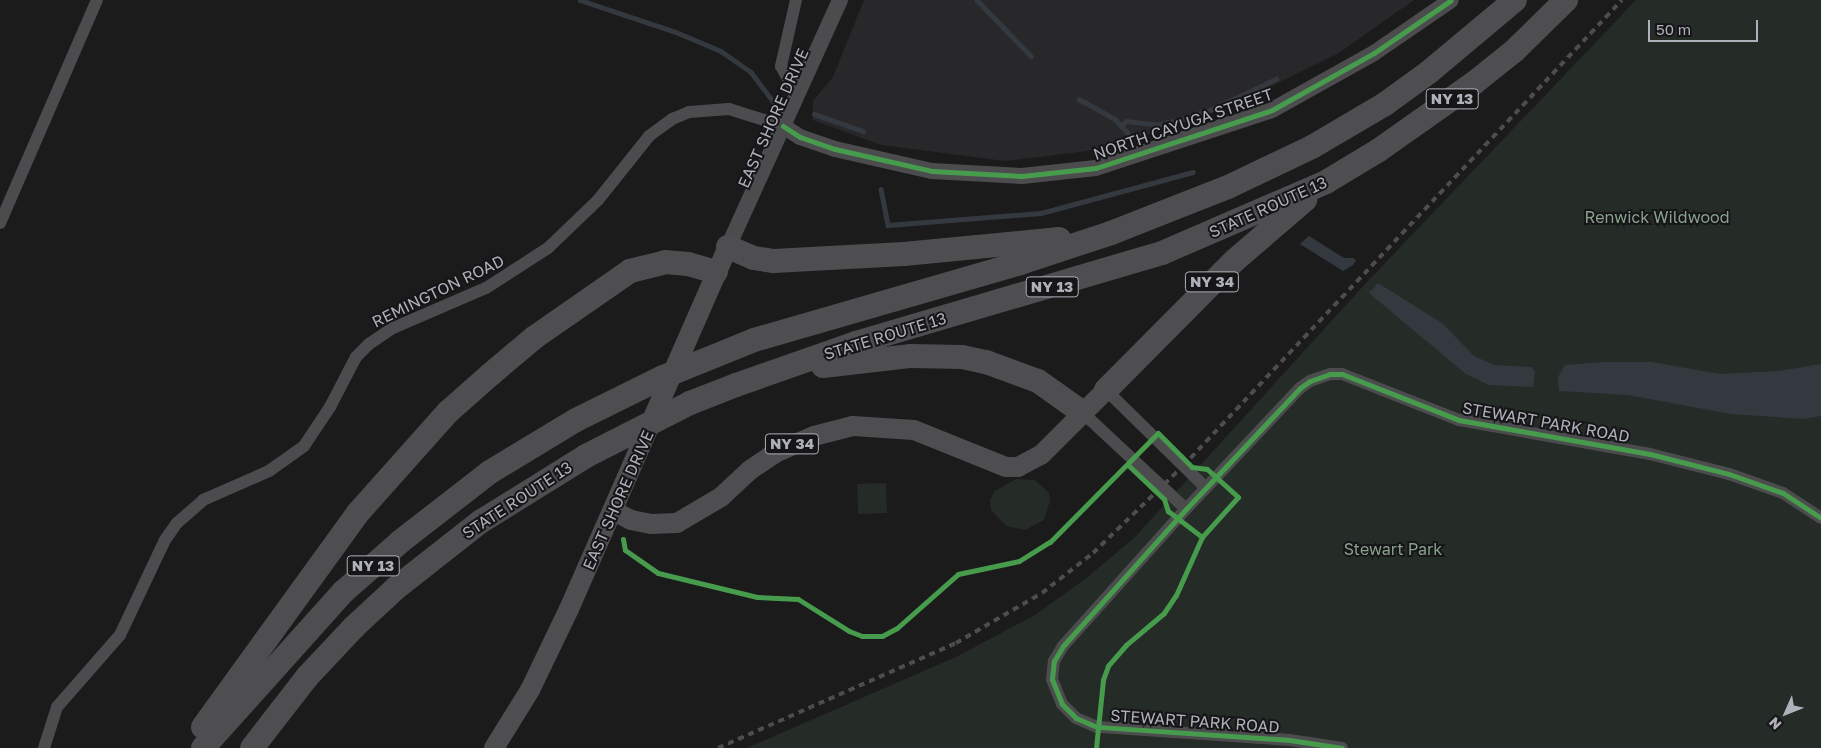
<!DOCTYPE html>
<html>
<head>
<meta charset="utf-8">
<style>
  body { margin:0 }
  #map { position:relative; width:1821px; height:748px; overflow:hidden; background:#1b1b1c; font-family:"Golos Text",sans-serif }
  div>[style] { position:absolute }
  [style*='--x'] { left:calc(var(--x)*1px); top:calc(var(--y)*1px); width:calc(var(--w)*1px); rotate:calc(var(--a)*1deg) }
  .built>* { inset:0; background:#28282a }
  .green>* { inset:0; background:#252b26; transform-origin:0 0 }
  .water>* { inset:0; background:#343940 }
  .stream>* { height:4.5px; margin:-2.25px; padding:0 2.25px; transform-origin:2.25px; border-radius:2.25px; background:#343940 }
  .minor>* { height:12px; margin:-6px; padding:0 6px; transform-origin:6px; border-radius:6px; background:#4c4c4e }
  .tertiary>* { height:16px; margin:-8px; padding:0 8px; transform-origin:8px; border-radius:8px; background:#4c4c4e }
  .primary>* { height:20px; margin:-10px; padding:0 10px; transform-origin:10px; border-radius:10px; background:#4e4e51 }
  .motorway>* { height:24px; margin:-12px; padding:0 12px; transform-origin:12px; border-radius:12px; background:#4e4e51 }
  .rail>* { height:4px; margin-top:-2px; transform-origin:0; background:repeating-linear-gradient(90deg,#4d4d50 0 6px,transparent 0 11px) }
  .cycleway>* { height:5px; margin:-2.5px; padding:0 2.5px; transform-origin:2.5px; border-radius:2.5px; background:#469c4c }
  span { translate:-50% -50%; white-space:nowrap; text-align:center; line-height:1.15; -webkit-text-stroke:4px #161517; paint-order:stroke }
  .shield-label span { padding:1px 4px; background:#161517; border:1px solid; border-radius:4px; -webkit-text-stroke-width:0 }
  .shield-label { font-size:15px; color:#afb1ba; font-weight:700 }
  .street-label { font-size:16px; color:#afb1ba }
  .park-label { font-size:16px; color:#88a28c }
  .north { position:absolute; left:1761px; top:688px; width:50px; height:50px; -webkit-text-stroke:4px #161517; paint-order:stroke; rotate:226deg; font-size:14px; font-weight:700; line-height:20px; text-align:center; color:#afb1ba }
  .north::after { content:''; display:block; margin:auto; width:18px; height:22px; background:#afb1ba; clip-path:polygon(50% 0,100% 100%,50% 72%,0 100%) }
  .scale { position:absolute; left:1648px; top:20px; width:110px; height:22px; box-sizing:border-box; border:2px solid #afb1ba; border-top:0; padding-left:6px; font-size:15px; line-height:18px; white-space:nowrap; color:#afb1ba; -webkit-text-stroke:4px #161517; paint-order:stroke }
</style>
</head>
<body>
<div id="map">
  <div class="built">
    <div style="clip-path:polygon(864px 0,1414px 0,1339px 53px,1251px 96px,1158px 132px,1088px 151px,1005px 161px,881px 145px,813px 120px,813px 101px,833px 77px)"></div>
  </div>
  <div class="green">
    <div style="clip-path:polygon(1636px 0,1821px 0,1821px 748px,747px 748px,958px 656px,1035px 615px,1085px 579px,1134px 538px,1367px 282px)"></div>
    <div style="clip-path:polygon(1016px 479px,1035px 480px,1049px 493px,1050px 501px,1044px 520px,1025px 530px,1006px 526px,991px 510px,990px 500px,995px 491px)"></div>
    <div style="left:886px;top:483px;width:30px;height:29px;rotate:88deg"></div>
  </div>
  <div class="water">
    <div style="clip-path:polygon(1309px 236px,1344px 258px,1353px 258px,1356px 260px,1353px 265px,1343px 271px,1300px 244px)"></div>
    <div style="clip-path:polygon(1378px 283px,1442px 323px,1474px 356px,1494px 365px,1531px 367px,1535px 371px,1533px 387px,1489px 385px,1466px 374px,1369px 293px)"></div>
    <div style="clip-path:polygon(1602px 362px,1651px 362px,1721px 374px,1779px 371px,1821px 364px,1821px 416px,1804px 419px,1731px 414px,1628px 395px,1559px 391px,1558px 377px,1565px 365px)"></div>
  </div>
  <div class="stream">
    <div style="--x:580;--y:0;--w:101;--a:18.4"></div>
    <div style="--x:676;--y:32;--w:49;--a:22.9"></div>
    <div style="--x:721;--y:51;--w:37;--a:35"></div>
    <div style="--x:751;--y:72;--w:36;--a:53"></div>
    <div style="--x:977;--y:0;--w:78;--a:46"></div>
    <div style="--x:1079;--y:99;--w:41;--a:29.1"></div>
    <div style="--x:1115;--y:119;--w:19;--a:47"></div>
    <div style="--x:814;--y:114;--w:52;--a:19.1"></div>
    <div style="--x:1121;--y:126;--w:7;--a:-45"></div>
    <div style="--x:1126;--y:121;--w:31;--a:7"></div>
    <div style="--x:1157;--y:125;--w:25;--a:-14"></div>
    <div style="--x:1181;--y:119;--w:30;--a:-17"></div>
    <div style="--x:1210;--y:110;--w:73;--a:-25.2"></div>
    <div style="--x:881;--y:189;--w:37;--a:79"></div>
    <div style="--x:888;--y:225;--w:153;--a:-4.5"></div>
    <div style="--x:1041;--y:213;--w:157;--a:-15.1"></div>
  </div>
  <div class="minor">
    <div style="--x:796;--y:0;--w:68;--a:102.8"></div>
    <div style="--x:781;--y:66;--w:19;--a:62"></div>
    <div style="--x:790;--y:83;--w:11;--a:27"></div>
    <div style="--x:0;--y:223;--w:243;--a:-66.5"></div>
    <div style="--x:1106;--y:390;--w:140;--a:44.4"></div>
    <div style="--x:1083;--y:413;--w:141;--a:43"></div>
    <div style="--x:44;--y:748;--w:43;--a:-72.4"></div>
    <div style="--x:57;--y:707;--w:96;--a:-48.8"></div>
    <div style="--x:120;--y:635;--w:105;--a:-64.7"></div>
    <div style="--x:165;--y:540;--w:21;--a:-55"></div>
    <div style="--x:177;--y:523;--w:35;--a:-41"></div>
    <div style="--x:203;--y:500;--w:72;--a:-23.7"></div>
    <div style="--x:269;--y:471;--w:43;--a:-35.5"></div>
    <div style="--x:304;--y:446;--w:47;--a:-56.3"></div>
    <div style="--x:330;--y:407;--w:56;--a:-62.5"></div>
    <div style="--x:356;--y:357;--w:18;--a:-45"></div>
    <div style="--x:369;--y:344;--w:29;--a:-34"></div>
    <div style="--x:393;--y:328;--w:101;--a:-23.3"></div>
    <div style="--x:486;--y:288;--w:74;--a:-32.8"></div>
    <div style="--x:548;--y:248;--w:69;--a:-43.8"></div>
    <div style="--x:598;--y:200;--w:82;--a:-51.4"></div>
    <div style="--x:649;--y:136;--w:29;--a:-36"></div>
    <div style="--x:672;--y:119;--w:18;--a:-22"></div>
    <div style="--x:689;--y:112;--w:40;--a:-4.3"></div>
    <div style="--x:729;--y:109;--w:57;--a:17.5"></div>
    <div style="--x:1342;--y:748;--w:53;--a:-171.3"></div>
    <div style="--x:1290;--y:740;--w:193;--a:-176.1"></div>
    <div style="--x:1097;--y:727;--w:23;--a:-157"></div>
    <div style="--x:1076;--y:718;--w:20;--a:-135"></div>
    <div style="--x:1062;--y:704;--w:27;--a:-112"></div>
    <div style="--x:1052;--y:679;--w:18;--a:-84"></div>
    <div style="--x:1054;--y:661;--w:17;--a:-59"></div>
    <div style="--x:1063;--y:646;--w:184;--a:-48.1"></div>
    <div style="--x:1186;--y:509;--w:166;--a:-46.7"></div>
    <div style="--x:1300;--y:388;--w:12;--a:-35"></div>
    <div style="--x:1310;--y:381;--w:21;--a:-19"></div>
    <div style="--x:1330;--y:374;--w:12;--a:0"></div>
    <div style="--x:1342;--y:374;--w:126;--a:21.5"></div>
    <div style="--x:1459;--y:420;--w:194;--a:10.1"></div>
    <div style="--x:1650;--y:454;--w:81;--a:14.2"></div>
    <div style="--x:1729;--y:474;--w:57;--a:19.4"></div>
    <div style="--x:1783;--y:493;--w:45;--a:33.3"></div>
  </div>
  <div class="tertiary">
    <div style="--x:783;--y:126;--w:20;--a:33"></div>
    <div style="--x:800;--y:137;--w:37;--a:19"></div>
    <div style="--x:835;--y:149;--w:99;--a:12.8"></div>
    <div style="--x:932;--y:171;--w:90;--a:3.2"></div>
    <div style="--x:1022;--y:176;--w:74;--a:-6.2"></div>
    <div style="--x:1096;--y:168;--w:185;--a:-18.2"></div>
    <div style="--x:1272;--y:110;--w:117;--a:-29.2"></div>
    <div style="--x:1374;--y:53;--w:93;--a:-34.5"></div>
    <div style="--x:728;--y:247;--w:271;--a:-65.6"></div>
  </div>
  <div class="primary">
    <div style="--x:614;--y:511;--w:19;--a:28"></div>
    <div style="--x:631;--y:520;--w:20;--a:11"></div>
    <div style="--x:651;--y:524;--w:26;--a:-2"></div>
    <div style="--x:677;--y:523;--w:51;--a:-30.6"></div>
    <div style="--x:721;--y:497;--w:40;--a:-43"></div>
    <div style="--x:750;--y:470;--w:32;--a:-34"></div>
    <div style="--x:777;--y:452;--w:40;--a:-23.4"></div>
    <div style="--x:814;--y:436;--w:40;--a:-14.4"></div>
    <div style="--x:853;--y:426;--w:61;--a:3.8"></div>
    <div style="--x:914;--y:430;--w:99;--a:21.9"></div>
    <div style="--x:1006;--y:467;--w:12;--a:0"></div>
    <div style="--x:1018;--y:467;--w:26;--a:-28"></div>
    <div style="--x:1041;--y:455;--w:92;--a:-45"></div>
    <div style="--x:494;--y:748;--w:68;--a:-58.2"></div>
    <div style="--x:530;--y:690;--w:90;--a:-64.3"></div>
    <div style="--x:569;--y:609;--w:395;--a:-66.3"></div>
  </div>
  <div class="motorway">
    <div style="--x:728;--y:247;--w:28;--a:23"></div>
    <div style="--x:754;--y:258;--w:20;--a:9"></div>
    <div style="--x:774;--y:261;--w:130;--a:-3.1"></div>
    <div style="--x:904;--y:254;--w:156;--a:-5.5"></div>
    <div style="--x:823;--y:366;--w:89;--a:-6.5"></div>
    <div style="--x:911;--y:356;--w:51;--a:1.1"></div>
    <div style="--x:962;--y:357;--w:25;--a:12"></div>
    <div style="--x:986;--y:362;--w:55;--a:20.1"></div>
    <div style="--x:1038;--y:381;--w:55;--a:35.4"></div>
    <div style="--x:1106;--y:390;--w:182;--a:-45.2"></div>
    <div style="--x:1234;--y:261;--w:94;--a:-40.7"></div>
    <div style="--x:203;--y:727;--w:263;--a:-54.1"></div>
    <div style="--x:357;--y:514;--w:137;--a:-48.3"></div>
    <div style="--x:448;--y:412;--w:57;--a:-41.5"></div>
    <div style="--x:491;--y:374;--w:57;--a:-40.1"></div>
    <div style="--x:535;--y:337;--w:116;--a:-34.8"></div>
    <div style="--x:630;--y:271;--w:36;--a:-14"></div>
    <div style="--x:665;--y:262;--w:23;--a:5"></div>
    <div style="--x:688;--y:264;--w:29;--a:16"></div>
    <div style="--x:203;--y:748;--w:210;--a:-48.1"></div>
    <div style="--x:343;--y:592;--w:77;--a:-41.3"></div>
    <div style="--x:401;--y:541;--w:113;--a:-37.8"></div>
    <div style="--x:490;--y:472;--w:100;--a:-31.2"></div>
    <div style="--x:576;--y:420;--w:97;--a:-26.3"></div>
    <div style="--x:663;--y:377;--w:98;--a:-22.1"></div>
    <div style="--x:754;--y:340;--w:277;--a:-16.1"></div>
    <div style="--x:1020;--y:263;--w:96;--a:-18.2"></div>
    <div style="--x:1111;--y:233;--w:126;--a:-21.5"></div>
    <div style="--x:1228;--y:187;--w:93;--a:-25.5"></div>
    <div style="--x:1312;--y:147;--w:85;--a:-30.5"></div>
    <div style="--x:1385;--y:104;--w:54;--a:-36"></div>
    <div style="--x:1429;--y:72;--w:112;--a:-39.9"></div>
    <div style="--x:252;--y:748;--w:90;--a:-52.2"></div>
    <div style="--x:307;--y:677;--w:69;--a:-46.8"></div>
    <div style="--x:354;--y:627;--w:57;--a:-42.9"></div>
    <div style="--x:396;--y:588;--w:107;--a:-38.2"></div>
    <div style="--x:480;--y:522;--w:125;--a:-31.9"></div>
    <div style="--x:586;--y:456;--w:117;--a:-27"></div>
    <div style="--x:690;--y:403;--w:49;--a:-21.4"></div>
    <div style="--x:736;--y:385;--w:127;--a:-19.3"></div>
    <div style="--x:856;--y:343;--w:319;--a:-16.4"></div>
    <div style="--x:1162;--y:253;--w:179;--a:-23.4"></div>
    <div style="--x:1326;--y:182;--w:62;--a:-31.1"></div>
    <div style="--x:1379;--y:150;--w:116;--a:-35.2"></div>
    <div style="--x:1474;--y:83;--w:51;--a:-38.7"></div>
    <div style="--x:1514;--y:51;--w:73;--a:-44.4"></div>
  </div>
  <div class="rail">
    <div style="--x:718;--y:748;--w:260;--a:-23.8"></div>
    <div style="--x:956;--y:643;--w:99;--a:-30.2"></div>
    <div style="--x:1042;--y:593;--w:65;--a:-38.1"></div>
    <div style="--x:1093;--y:553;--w:125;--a:-44"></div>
    <div style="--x:1183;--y:466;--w:640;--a:-46.71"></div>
  </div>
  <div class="cycleway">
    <div style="--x:783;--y:126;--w:20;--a:33"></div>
    <div style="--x:800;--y:137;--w:37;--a:19"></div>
    <div style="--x:835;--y:149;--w:99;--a:12.8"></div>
    <div style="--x:932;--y:171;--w:90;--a:3.2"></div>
    <div style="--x:1022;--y:176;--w:74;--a:-6.2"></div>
    <div style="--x:1096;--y:168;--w:185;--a:-18.2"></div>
    <div style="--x:1272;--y:110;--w:117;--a:-29.2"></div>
    <div style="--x:1374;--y:53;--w:93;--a:-34.5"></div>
    <div style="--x:1128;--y:465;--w:50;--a:43.4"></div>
    <div style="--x:1164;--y:499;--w:13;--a:72"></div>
    <div style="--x:1168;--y:511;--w:43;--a:37.4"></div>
    <div style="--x:623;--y:539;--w:11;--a:80"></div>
    <div style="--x:625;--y:550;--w:40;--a:34.9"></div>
    <div style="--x:658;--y:573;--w:102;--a:13.6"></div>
    <div style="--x:757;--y:597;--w:41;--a:2.8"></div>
    <div style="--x:798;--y:599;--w:60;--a:32.1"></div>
    <div style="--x:849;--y:631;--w:14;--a:21"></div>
    <div style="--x:862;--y:636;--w:20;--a:0"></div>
    <div style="--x:882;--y:636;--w:17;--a:-28"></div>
    <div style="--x:897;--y:628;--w:81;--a:-41.5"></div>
    <div style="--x:958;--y:574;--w:62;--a:-12"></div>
    <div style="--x:1019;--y:561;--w:36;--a:-32"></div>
    <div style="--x:1050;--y:542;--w:153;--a:-45.3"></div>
    <div style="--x:1158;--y:433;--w:48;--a:45"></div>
    <div style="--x:1192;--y:467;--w:15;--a:8"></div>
    <div style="--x:1207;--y:469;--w:42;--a:42.1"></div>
    <div style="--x:1238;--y:497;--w:54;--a:132"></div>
    <div style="--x:1202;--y:537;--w:64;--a:114.1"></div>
    <div style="--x:1176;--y:595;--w:22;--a:124"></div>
    <div style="--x:1164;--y:613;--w:50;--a:139.9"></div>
    <div style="--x:1126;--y:645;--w:28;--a:131"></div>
    <div style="--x:1108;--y:666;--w:15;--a:110"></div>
    <div style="--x:1103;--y:680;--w:68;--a:95.9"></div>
    <div style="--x:1342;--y:748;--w:53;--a:-171.3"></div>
    <div style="--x:1290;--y:740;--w:193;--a:-176.1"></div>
    <div style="--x:1097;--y:727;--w:23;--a:-157"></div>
    <div style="--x:1076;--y:718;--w:20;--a:-135"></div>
    <div style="--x:1062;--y:704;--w:27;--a:-112"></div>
    <div style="--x:1052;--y:679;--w:18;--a:-84"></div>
    <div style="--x:1054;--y:661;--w:17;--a:-59"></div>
    <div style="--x:1063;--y:646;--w:184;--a:-48.1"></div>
    <div style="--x:1186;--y:509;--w:166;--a:-46.7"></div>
    <div style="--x:1300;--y:388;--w:12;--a:-35"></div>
    <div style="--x:1310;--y:381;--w:21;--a:-19"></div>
    <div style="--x:1330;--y:374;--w:12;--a:0"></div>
    <div style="--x:1342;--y:374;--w:126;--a:21.5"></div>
    <div style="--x:1459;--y:420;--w:194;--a:10.1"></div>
    <div style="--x:1650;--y:454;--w:81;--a:14.2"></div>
    <div style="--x:1729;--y:474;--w:57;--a:19.4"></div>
    <div style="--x:1783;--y:493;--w:45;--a:33.3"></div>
  </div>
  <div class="shield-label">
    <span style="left:1452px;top:99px">NY 13</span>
    <span style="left:1212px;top:282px">NY 34</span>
    <span style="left:1052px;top:287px">NY 13</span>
    <span style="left:792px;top:444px">NY 34</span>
    <span style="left:373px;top:566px">NY 13</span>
  </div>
  <div class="street-label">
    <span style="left:773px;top:118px;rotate:-66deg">EAST SHORE DRIVE</span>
    <span style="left:1183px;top:124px;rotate:-19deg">NORTH CAYUGA STREET</span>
    <span style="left:1268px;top:207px;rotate:-24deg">STATE ROUTE 13</span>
    <span style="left:438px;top:291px;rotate:-26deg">REMINGTON ROAD</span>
    <span style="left:885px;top:336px;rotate:-17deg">STATE ROUTE 13</span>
    <span style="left:1546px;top:422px;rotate:10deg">STEWART PARK ROAD</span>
    <span style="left:517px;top:500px;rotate:-33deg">STATE ROUTE 13</span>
    <span style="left:618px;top:500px;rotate:-66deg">EAST SHORE DRIVE</span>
    <span style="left:1195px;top:721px;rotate:4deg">STEWART PARK ROAD</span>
  </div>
  <div class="park-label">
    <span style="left:1657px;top:217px">Renwick Wildwood</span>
    <span style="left:1393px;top:549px">Stewart Park</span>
  </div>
  <div class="north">N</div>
  <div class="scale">50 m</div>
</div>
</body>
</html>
